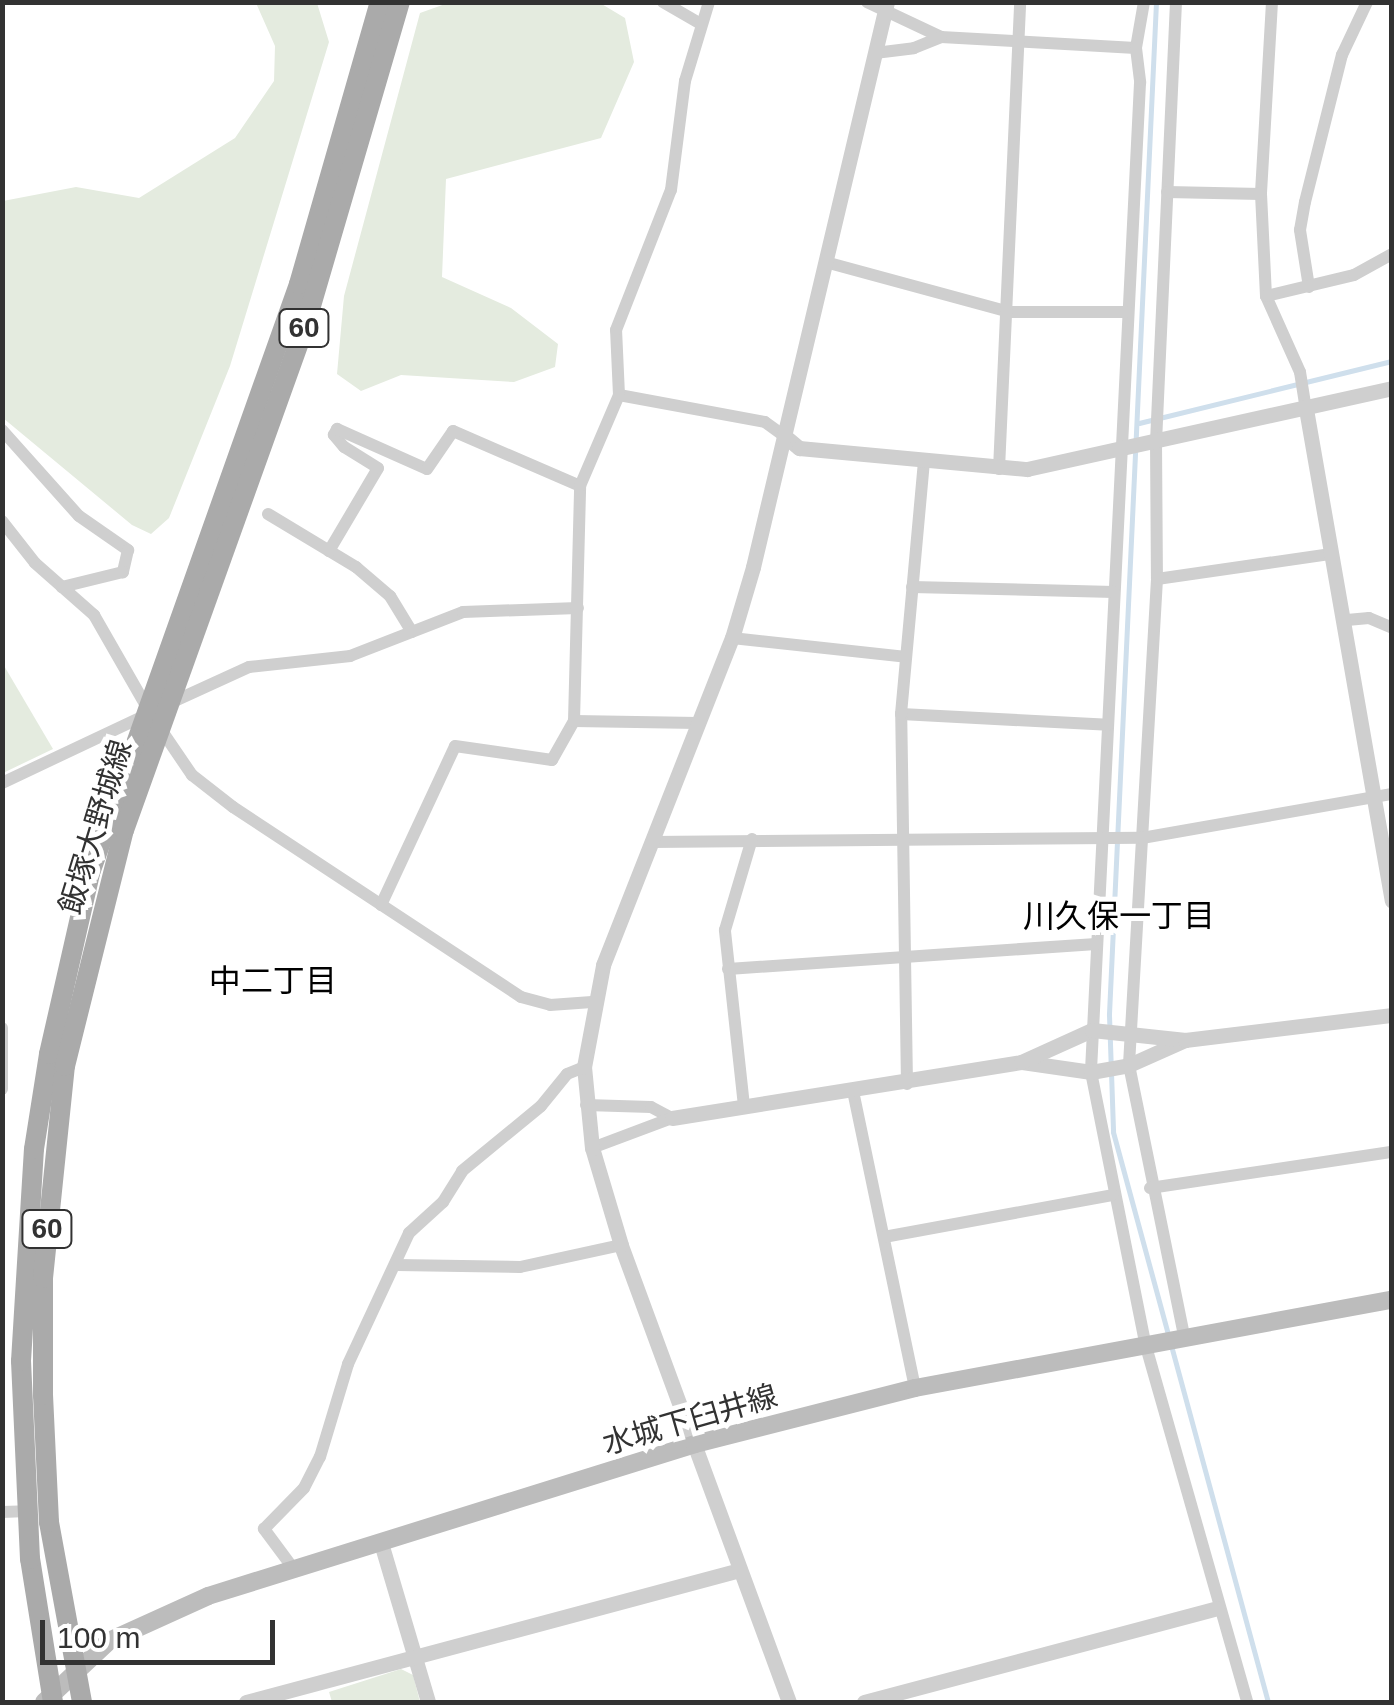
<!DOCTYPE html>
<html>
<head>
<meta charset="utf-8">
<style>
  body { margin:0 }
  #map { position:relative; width:1394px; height:1705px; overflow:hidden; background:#fff; font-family:Arial,"Noto Sans JP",sans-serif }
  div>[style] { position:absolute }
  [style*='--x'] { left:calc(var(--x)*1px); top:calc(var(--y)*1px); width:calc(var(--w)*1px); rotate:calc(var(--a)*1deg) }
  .green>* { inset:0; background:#e4ebdf }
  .stream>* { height:5px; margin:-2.5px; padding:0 2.5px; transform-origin:2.5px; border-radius:2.5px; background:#cfdfec }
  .minor>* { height:12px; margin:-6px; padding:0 6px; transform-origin:6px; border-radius:6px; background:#cfcfcf }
  .tertiary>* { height:15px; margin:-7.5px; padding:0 7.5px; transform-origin:7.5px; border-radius:7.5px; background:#cfcfcf }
  .secondary>* { height:18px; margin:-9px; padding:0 9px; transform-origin:9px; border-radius:9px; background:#bcbcbc }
  .primary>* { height:20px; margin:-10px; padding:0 10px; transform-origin:10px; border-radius:10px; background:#aaa }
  span { translate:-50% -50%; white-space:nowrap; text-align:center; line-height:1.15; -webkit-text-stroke:10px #fff; paint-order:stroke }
  .shield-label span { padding:2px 8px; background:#fff; border:2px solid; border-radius:8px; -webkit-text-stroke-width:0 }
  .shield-label { font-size:28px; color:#323232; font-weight:700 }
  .street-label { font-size:30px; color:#323232 }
  .neighbourhood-label { font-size:32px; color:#000 }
  .frame { position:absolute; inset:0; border:5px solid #323232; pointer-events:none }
  .scale { position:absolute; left:40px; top:1620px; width:235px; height:45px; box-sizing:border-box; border:5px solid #323232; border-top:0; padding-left:12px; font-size:30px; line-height:35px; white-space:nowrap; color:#323232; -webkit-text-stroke:8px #fff; paint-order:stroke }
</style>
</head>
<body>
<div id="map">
  <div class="green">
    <div style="clip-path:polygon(256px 3px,317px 3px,329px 42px,230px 366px,169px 518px,151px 534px,132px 525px,3px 418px,3px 201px,76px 187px,139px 198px,235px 138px,274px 81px,275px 46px)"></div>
    <div style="clip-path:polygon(600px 3px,625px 18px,634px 62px,601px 138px,446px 179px,442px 277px,511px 308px,558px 344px,555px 367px,514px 382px,401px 375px,361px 391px,337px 374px,344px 296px,420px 13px,448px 3px)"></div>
    <div style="clip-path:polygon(3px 664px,53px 749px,3px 773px,2px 773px)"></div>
    <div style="clip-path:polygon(401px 1669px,413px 1675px,420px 1702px,332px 1702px,329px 1692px)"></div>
  </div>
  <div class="stream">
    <div style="--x:1156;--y:2;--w:1014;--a:92.66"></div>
    <div style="--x:1109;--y:1015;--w:117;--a:88"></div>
    <div style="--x:1113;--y:1132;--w:591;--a:74.79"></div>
    <div style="--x:1139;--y:423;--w:260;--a:-13.8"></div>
  </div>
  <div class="minor">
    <div style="--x:663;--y:2;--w:44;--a:30.1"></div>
    <div style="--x:867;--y:2;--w:82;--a:25.3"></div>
    <div style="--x:941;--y:37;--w:195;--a:3.2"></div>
    <div style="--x:1144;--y:2;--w:47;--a:99.9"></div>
    <div style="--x:1136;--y:48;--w:35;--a:83"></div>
    <div style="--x:1140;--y:83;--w:990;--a:92.84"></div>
    <div style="--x:1091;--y:1072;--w:276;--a:78.7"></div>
    <div style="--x:1145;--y:1343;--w:373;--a:74.1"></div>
    <div style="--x:1176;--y:2;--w:440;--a:92.6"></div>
    <div style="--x:1156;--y:442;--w:137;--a:89.6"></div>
    <div style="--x:1157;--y:579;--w:487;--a:93.3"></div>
    <div style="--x:1129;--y:1065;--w:277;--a:78.5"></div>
    <div style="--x:1272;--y:2;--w:192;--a:93.3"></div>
    <div style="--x:1261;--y:194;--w:102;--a:87.2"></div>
    <div style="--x:1266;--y:296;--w:83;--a:65.9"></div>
    <div style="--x:1300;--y:372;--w:37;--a:81"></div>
    <div style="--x:875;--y:53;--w:39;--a:-7"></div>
    <div style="--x:914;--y:48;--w:29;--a:-22"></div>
    <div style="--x:1167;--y:192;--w:94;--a:1.2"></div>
    <div style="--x:829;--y:263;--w:187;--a:15.2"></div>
    <div style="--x:1009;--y:312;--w:118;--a:0"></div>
    <div style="--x:1309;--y:287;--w:58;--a:-99"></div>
    <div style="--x:1300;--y:230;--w:28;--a:-80"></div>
    <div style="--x:1305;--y:202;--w:152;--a:-75.9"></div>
    <div style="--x:1342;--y:55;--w:59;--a:-64.7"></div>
    <div style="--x:1266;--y:296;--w:90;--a:-13.4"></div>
    <div style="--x:1354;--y:275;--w:43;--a:-28.9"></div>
    <div style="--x:619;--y:395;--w:148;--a:10.5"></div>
    <div style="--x:765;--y:422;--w:27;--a:36"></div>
    <div style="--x:2;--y:430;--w:115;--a:48.2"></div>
    <div style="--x:79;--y:516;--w:60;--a:34.8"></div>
    <div style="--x:128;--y:550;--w:23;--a:103"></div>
    <div style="--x:123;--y:572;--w:63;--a:166.2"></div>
    <div style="--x:999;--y:469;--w:467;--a:-87.4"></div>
    <div style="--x:268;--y:514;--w:103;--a:31.1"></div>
    <div style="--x:356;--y:567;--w:45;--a:40.5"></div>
    <div style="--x:390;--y:596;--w:42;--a:58.6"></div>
    <div style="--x:2;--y:521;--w:53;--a:51.8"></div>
    <div style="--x:35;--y:563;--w:79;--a:41.4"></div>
    <div style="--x:94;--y:615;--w:111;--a:60.2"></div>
    <div style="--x:329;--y:551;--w:96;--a:-59.4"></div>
    <div style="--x:378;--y:468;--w:40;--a:-148"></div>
    <div style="--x:344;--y:447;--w:16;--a:-130"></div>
    <div style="--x:334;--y:435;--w:7;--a:-63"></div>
    <div style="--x:337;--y:429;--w:98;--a:24"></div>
    <div style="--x:427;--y:469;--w:46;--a:-55.6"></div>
    <div style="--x:453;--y:431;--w:138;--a:23.4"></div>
    <div style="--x:1157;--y:579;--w:176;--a:-8.2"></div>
    <div style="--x:912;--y:587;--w:202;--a:1.4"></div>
    <div style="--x:1347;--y:620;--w:22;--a:-5"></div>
    <div style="--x:1369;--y:618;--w:25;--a:23"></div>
    <div style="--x:732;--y:638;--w:175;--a:6.2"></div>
    <div style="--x:168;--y:704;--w:89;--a:-24.6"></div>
    <div style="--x:249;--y:667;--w:102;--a:-6.2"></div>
    <div style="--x:350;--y:656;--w:121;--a:-21.3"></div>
    <div style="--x:463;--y:612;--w:115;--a:-2"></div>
    <div style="--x:901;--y:714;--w:207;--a:3"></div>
    <div style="--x:574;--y:721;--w:124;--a:0.9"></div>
    <div style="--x:160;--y:728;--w:57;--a:55.8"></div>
    <div style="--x:192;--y:775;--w:52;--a:38"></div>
    <div style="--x:233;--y:807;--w:345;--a:33.4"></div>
    <div style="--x:521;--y:997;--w:30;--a:15"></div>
    <div style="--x:550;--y:1005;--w:42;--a:-4.1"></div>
    <div style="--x:2;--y:783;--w:159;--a:-25.3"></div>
    <div style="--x:651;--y:842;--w:491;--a:-0.5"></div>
    <div style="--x:1142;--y:838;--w:254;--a:-10"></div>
    <div style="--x:381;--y:905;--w:175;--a:-65"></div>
    <div style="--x:455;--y:746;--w:98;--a:8.2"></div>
    <div style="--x:552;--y:760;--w:45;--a:-60.6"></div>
    <div style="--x:574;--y:721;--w:235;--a:-88.5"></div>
    <div style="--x:580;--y:486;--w:99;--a:-66.8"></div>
    <div style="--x:619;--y:395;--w:65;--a:-92.6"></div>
    <div style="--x:616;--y:330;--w:150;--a:-68.6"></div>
    <div style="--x:671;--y:190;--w:110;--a:-82.7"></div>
    <div style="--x:685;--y:81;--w:83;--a:-73.1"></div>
    <div style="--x:728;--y:969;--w:369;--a:-3.9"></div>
    <div style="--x:2;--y:1028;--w:61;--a:90"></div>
    <div style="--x:907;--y:1084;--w:370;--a:-90.9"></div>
    <div style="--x:901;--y:714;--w:254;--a:-84.8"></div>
    <div style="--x:853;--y:1091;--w:303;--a:78.2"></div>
    <div style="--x:586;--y:1105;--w:65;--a:1.8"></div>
    <div style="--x:651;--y:1107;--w:24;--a:28"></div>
    <div style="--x:744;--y:1106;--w:177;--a:-96.2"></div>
    <div style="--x:725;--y:930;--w:95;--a:-73.5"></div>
    <div style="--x:592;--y:1148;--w:85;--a:-20.6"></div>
    <div style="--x:1150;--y:1188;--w:245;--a:-8.5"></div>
    <div style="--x:884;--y:1237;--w:232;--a:-10.4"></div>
    <div style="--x:397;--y:1265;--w:123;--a:0.9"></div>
    <div style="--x:520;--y:1267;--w:103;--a:-12.3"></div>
    <div style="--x:2;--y:1512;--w:25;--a:-2"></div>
    <div style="--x:293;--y:1568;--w:49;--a:-126.6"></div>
    <div style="--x:264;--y:1529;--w:57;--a:-45.7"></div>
    <div style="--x:304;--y:1488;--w:35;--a:-63"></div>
    <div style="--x:320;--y:1457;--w:97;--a:-73.2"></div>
    <div style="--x:348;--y:1364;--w:145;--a:-65"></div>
    <div style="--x:409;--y:1233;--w:46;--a:-42.4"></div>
    <div style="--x:443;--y:1202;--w:36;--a:-58"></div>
    <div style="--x:462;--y:1171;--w:102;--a:-39.4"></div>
    <div style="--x:541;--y:1106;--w:41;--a:-50.9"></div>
    <div style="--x:567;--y:1074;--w:18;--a:-22"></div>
  </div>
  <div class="tertiary">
    <div style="--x:1306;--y:409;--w:499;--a:80.1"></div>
    <div style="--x:787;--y:438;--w:16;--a:40"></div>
    <div style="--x:799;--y:448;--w:229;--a:5.3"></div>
    <div style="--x:1027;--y:469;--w:374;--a:-12.5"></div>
    <div style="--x:1022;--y:1062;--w:70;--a:8.2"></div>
    <div style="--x:1091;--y:1072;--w:39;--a:-10"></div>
    <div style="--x:1129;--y:1065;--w:61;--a:-24.1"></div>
    <div style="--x:672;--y:1118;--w:353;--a:-9.1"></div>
    <div style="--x:1021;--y:1062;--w:78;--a:-24.3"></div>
    <div style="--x:1092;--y:1030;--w:94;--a:6.1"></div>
    <div style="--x:1185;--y:1040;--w:209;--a:-6.9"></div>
    <div style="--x:381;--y:1543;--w:166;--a:73.5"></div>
    <div style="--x:246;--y:1702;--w:511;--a:-14.96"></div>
    <div style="--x:789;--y:1702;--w:487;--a:-110.2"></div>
    <div style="--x:621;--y:1245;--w:101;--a:-106.6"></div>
    <div style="--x:592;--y:1148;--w:81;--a:-95.6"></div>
    <div style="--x:584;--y:1067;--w:104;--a:-79.4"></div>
    <div style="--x:603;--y:965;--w:352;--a:-68.5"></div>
    <div style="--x:732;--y:638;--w:74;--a:-73.5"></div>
    <div style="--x:753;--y:567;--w:581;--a:-76.66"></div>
    <div style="--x:864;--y:1702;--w:365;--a:-14.9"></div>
  </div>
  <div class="secondary">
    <div style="--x:44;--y:1702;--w:89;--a:-43.2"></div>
    <div style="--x:109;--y:1641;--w:109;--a:-24.4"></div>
    <div style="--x:208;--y:1596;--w:510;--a:-17.33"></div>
    <div style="--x:695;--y:1444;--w:227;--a:-14.3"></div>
    <div style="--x:915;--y:1388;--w:485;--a:-10.5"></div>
  </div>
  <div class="primary">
    <div style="--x:53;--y:1702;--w:145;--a:-99.1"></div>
    <div style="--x:30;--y:1559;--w:198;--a:-92.6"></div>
    <div style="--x:21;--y:1361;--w:212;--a:-86.5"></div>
    <div style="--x:34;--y:1149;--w:96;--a:-81"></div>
    <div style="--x:49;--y:1054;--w:186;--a:-77.2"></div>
    <div style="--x:90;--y:873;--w:625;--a:-70.46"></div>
    <div style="--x:299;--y:284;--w:293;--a:-74"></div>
    <div style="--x:82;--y:1702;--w:183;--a:-100.4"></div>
    <div style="--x:49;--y:1522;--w:127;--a:-92.7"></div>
    <div style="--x:43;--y:1395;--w:117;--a:-90"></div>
    <div style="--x:43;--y:1278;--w:213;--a:-84.1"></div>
    <div style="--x:65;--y:1066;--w:243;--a:-76"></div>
    <div style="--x:124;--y:830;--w:539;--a:-70.25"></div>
    <div style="--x:306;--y:323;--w:334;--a:-73.7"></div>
  </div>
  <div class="shield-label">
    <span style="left:304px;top:328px">60</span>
    <span style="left:47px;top:1229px">60</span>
  </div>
  <div class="street-label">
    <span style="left:96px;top:827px;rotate:-73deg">飯塚大野城線</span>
    <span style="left:690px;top:1420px;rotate:-16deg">水城下臼井線</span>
  </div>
  <div class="neighbourhood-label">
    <span style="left:1119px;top:916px">川久保一丁目</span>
    <span style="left:273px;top:981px">中二丁目</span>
  </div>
  <div class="frame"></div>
  <div class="scale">100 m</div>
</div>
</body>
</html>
